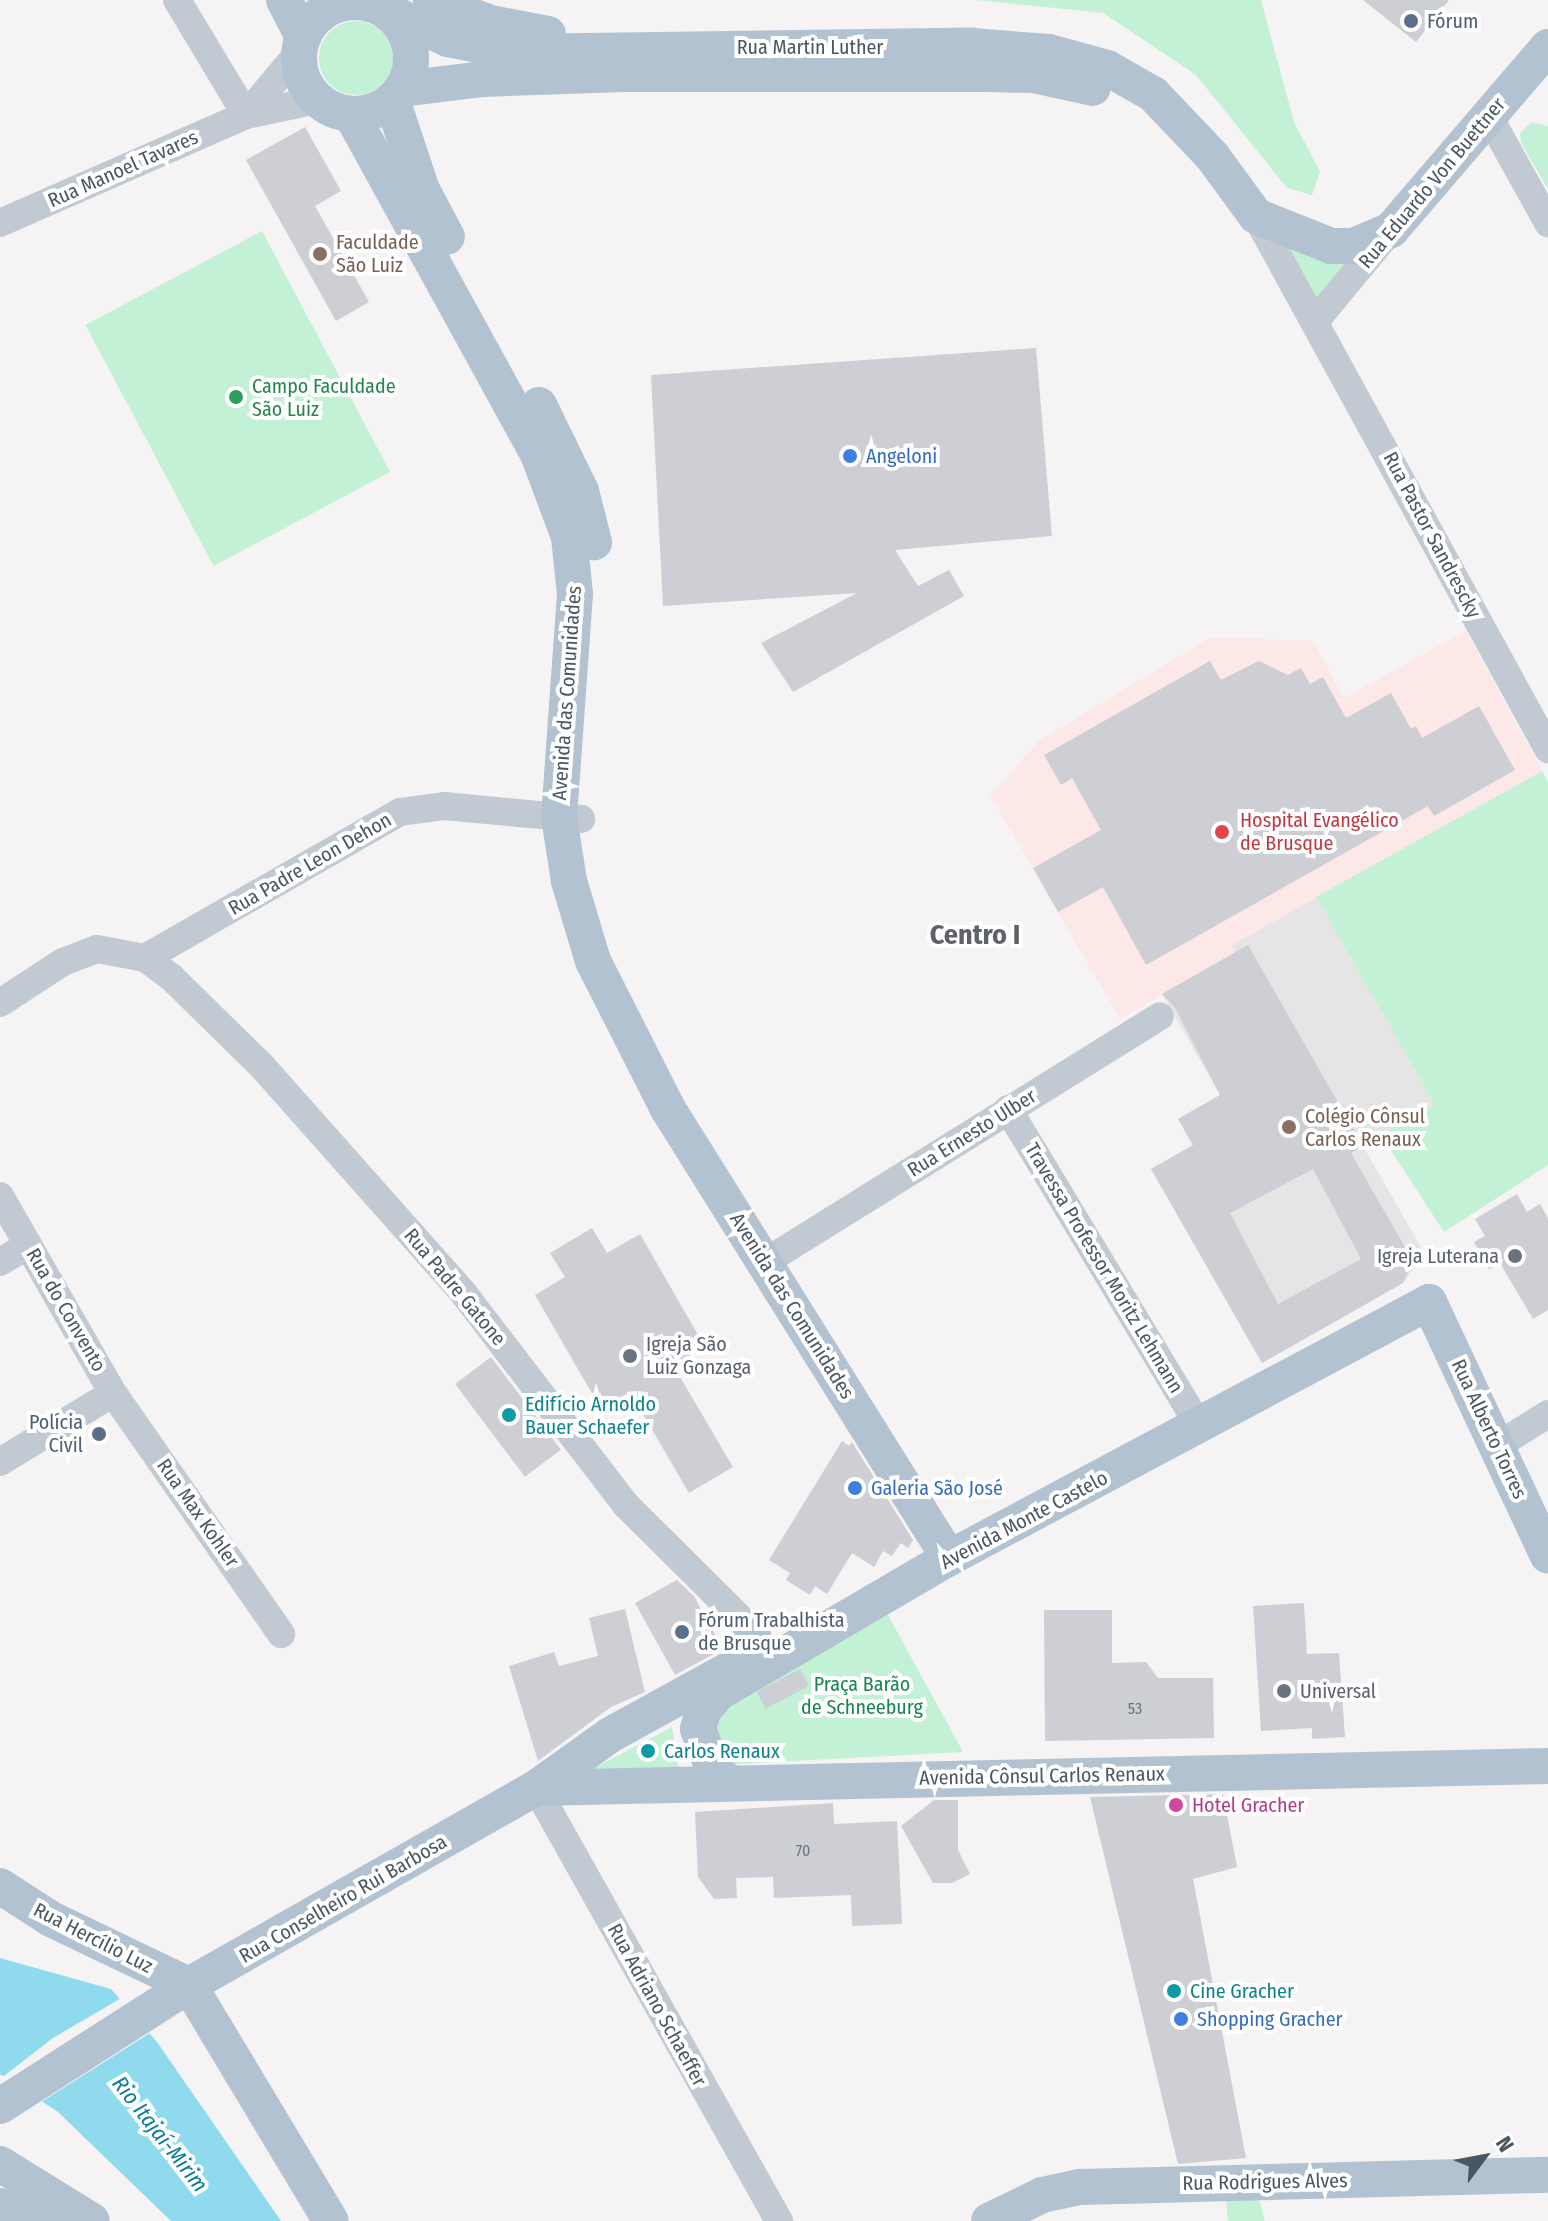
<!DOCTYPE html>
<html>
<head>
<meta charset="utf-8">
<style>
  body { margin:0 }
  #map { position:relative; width:1548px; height:2221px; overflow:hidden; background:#f5f3f3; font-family:"Fira Sans Condensed",sans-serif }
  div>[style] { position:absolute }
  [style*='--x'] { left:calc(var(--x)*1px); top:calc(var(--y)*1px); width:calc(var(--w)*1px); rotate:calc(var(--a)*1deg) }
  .education>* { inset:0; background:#e6e4e5 }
  .medical>* { inset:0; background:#fce8e6 }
  .green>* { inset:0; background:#c3f1d5; transform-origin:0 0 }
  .round { border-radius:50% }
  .water>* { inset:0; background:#90daee }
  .pier>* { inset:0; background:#f5f3f3 }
  .building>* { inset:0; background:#cdcfd5; transform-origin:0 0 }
  .minor>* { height:28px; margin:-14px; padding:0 14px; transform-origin:14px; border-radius:14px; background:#c1cad2 }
  .major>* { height:36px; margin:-18px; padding:0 18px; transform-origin:18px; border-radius:18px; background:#b3c2d1 }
  .major>.ring { margin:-18px; padding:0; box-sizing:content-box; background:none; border:36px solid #b3c2d1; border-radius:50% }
  .dots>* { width:22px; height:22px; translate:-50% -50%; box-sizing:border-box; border:4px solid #fff; border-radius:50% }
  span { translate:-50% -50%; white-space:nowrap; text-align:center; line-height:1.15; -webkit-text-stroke:8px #fff; paint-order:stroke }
  .number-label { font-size:16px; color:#6b747e }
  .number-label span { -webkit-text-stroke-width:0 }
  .service-label { font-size:20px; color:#4e5e75 }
  .left { translate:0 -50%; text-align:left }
  .right { translate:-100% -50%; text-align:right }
  .street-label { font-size:20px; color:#4a5661 }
  .education-label { font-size:20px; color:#785e54 }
  .leisure-label { font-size:20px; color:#27864d }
  .shop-label { font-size:20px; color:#366cbe }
  .health-label { font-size:20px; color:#be3a42 }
  .worship-label { font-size:20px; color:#5b616d }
  .culture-label { font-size:20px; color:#0d838f }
  .park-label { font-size:20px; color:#17864f }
  .hotel-label { font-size:20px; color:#b23c85 }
  .water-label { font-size:22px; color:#0c7c9b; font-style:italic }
  .district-label { font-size:28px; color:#5f6368; font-weight:700 }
  .north { position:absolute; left:1444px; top:2117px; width:80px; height:80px; -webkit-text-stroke:6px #fff; paint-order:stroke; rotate:58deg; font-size:22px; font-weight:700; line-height:32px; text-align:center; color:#4a5661 }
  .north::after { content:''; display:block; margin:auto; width:28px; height:36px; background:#4a5661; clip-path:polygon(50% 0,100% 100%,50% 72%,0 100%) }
</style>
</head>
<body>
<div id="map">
  <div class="education">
    <div style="clip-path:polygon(1316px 897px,1435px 1105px,1363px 1146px,1425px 1254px,1403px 1283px,1262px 1363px,1151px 1169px,1193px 1145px,1178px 1119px,1220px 1095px,1162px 994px,1235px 953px,1231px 946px)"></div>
  </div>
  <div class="medical">
    <div style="clip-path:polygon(1466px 631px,1542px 771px,1232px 945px,1235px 953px,1120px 1019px,990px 795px,1039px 741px,1211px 637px,1313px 641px,1344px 698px)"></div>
  </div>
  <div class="green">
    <div style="clip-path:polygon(977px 0,1261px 0,1294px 122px,1320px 172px,1312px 195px,1287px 188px,1196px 75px,1103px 13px)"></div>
    <div class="round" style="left:319px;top:21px;width:74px;height:74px"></div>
    <div style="clip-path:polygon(1532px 122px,1548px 126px,1548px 189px,1521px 143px,1520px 133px)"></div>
    <div style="left:262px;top:231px;width:273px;height:200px;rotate:62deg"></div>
    <div style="clip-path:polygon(1282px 243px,1353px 258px,1317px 303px)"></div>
    <div style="clip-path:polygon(1542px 771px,1548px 782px,1548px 1165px,1444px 1232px,1381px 1135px,1435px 1105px,1316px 897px)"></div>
    <div style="clip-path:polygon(888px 1615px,963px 1752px,721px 1765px,713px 1719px,726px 1700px)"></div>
    <div style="clip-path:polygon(672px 1727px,679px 1770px,585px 1773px)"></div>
    <div style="clip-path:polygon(1258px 2196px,1265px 2221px,1228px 2221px,1226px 2198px)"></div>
  </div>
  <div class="water">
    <div style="clip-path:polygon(0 1958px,111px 1989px,157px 2042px,281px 2221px,171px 2221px,58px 2112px,0 2074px)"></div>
  </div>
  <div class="pier">
    <div style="clip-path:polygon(123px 1997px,153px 2031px,38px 2104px,0 2079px,53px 2038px)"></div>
  </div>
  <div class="building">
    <div style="clip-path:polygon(1363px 0,1449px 0,1416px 42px)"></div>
    <div style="clip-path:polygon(305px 127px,341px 191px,315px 206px,369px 302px,336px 321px,246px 160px)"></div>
    <div style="clip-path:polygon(1036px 348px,1052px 536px,895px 550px,918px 586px,949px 570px,964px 596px,793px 692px,761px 643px,857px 593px,663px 606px,651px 375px)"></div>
    <div style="clip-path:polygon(1210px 661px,1221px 680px,1259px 661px,1288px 675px,1301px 668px,1310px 684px,1323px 677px,1346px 718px,1391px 693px,1411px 729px,1416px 726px,1422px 738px,1479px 706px,1515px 770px,1434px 816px,1428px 806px,1146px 965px,1103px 887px,1058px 912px,1033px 868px,1101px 830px,1072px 778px,1061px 785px,1044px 755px)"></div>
    <div style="clip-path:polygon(evenodd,1248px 945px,1363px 1146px,1351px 1153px,1413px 1261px,1403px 1283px,1262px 1363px,1151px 1169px,1193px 1145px,1178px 1119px,1220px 1095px,1175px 1008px,1162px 994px,1248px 945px,1313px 1169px,1361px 1259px,1278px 1304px,1230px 1213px,1313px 1169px)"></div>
    <div style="clip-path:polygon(1517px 1194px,1527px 1212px,1540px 1204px,1548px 1218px,1548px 1310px,1533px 1319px,1500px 1263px,1489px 1269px,1474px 1242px,1485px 1236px,1475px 1219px)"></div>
    <div style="clip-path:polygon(592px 1228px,607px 1253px,640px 1234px,705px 1347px,673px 1365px,733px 1467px,689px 1493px,630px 1392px,601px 1409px,535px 1295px,565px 1277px,550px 1253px)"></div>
    <div style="left:491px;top:1357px;width:116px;height:45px;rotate:53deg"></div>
    <div style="clip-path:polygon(842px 1441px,849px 1446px,852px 1442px,913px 1540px,908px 1548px,901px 1543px,892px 1556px,883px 1551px,874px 1567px,852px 1553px,827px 1594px,815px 1586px,810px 1595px,786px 1580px,790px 1573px,769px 1560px)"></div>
    <div style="clip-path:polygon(677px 1580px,694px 1596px,723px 1649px,675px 1675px,635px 1603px)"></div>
    <div style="clip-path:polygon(1304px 1603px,1307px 1654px,1339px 1653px,1345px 1737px,1312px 1739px,1312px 1728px,1261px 1731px,1253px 1606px)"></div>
    <div style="clip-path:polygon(625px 1609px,645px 1692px,611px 1707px,538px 1761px,509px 1666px,554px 1652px,559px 1666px,598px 1656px,589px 1618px)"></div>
    <div style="clip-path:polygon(1044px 1610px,1112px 1610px,1112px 1663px,1146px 1662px,1158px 1678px,1213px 1678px,1214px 1738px,1045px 1741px)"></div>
    <div style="left:800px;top:1669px;width:19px;height:49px;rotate:62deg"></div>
    <div style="clip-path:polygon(1223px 1794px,1237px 1867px,1193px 1879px,1246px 2158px,1178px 2164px,1090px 1797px)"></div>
    <div style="clip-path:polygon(934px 1800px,958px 1800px,958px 1850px,970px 1874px,952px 1883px,933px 1883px,901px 1826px)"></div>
    <div style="clip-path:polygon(833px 1803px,834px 1824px,897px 1821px,902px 1924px,852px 1926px,851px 1895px,774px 1898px,773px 1877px,736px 1878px,737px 1898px,714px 1899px,698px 1877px,695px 1812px)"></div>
  </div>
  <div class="minor">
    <div style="--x:177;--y:0;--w:134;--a:59"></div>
    <div style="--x:246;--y:115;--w:82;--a:-49.9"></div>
    <div style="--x:1488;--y:115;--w:124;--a:60.9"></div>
    <div style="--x:1256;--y:216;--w:608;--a:61.28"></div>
    <div style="--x:0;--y:223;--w:269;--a:-23.7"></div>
    <div style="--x:246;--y:115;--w:74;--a:-11.8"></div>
    <div style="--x:1316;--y:320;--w:116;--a:-50.3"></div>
    <div style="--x:145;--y:958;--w:294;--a:-29.8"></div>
    <div style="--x:400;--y:812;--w:44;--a:-7.8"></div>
    <div style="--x:444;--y:806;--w:138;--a:5.4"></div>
    <div style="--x:0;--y:1003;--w:75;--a:-33.1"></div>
    <div style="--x:63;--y:962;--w:36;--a:-21"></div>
    <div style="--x:97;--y:949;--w:49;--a:10.6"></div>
    <div style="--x:145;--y:958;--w:32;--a:36"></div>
    <div style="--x:171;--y:977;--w:126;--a:44.4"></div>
    <div style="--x:261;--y:1065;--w:306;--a:48.4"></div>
    <div style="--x:464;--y:1294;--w:266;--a:52.5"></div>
    <div style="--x:626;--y:1505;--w:176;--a:44.8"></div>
    <div style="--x:1008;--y:1109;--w:370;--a:58.9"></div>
    <div style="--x:0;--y:1196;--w:227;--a:60.2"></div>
    <div style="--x:113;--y:1393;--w:294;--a:55.1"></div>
    <div style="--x:0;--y:1262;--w:33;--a:-31"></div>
    <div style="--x:765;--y:1262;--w:465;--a:-31.9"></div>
    <div style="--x:1497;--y:1446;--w:60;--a:-32.1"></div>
    <div style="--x:0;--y:1462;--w:132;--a:-31.4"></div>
    <div style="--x:536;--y:1788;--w:497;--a:60.7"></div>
  </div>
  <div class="major">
    <div style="--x:284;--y:0;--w:42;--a:62.8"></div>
    <div style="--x:431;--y:0;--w:63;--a:21.3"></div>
    <div style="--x:490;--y:23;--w:59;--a:10.7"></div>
    <div class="ring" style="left:299px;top:2px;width:76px;height:76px"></div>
    <div style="--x:381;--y:8;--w:74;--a:24.8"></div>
    <div style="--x:448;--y:39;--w:67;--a:11.1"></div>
    <div style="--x:514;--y:52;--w:458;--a:-0.8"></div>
    <div style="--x:972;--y:46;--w:77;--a:4.5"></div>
    <div style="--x:1049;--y:52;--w:60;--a:15.4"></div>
    <div style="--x:1107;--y:68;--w:53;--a:29.5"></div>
    <div style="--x:1153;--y:94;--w:86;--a:46.4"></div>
    <div style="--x:1212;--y:156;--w:74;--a:53.7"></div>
    <div style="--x:1256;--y:216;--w:81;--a:21.8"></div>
    <div style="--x:1331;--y:246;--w:22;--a:0"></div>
    <div style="--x:1353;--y:246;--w:41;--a:-22.8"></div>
    <div style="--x:1391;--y:230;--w:241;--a:-49.4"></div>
    <div style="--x:402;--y:89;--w:81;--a:-7.1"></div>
    <div style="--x:482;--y:79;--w:141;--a:-2"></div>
    <div style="--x:623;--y:74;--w:366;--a:0"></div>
    <div style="--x:989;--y:74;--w:44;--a:1.3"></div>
    <div style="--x:1033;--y:75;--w:61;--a:12.2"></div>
    <div style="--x:392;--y:100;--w:95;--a:71.6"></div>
    <div style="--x:422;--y:190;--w:53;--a:62"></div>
    <div style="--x:351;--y:114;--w:388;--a:61.2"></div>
    <div style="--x:538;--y:454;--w:89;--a:69.5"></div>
    <div style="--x:569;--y:537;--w:57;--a:84"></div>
    <div style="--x:575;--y:594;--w:224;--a:94.1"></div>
    <div style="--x:559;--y:817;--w:65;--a:81.1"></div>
    <div style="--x:569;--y:881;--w:84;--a:73.3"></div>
    <div style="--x:593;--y:961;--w:166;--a:63.1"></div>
    <div style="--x:668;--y:1109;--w:530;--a:57.96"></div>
    <div style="--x:539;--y:405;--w:96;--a:64"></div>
    <div style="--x:581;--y:491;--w:53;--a:75.7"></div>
    <div style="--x:730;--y:1783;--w:20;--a:-143"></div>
    <div style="--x:714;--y:1771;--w:45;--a:-110.9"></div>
    <div style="--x:698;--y:1729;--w:19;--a:-74"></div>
    <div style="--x:703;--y:1711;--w:23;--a:-50"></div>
    <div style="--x:718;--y:1693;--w:268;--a:-30.3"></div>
    <div style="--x:949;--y:1558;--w:544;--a:-28.07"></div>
    <div style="--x:1429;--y:1302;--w:280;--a:64.9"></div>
    <div style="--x:536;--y:1788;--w:1012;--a:-1.25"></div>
    <div style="--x:0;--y:1886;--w:61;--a:32.9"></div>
    <div style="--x:51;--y:1919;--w:153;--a:25.6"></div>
    <div style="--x:189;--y:1985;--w:275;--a:59"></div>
    <div style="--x:0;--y:2106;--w:224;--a:-32.6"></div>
    <div style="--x:189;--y:1985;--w:399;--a:-29.6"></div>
    <div style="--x:536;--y:1788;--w:91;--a:-35.6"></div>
    <div style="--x:610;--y:1735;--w:162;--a:-28.8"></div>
    <div style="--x:752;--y:1657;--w:12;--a:-70"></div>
    <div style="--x:756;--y:1646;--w:18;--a:-106"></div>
    <div style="--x:0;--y:2164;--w:108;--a:31.8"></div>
    <div style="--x:0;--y:2206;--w:48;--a:18.1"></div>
    <div style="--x:989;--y:2221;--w:59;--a:-26.1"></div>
    <div style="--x:1042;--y:2195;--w:40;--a:-12"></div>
    <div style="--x:1081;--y:2187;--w:467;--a:-1.5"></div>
  </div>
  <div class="dots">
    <div style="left:1411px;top:21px;background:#5c6f8a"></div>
    <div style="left:320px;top:254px;background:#8d6e63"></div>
    <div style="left:236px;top:397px;background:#2e9e5b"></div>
    <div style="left:850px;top:456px;background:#3f7fe0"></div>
    <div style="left:1222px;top:832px;background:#e0444e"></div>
    <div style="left:1289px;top:1127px;background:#8d6e63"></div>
    <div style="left:1515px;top:1256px;background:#6b7280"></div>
    <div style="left:630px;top:1356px;background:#6b7280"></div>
    <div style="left:509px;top:1415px;background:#0f9aa8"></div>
    <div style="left:99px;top:1434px;background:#5c6f8a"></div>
    <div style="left:855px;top:1488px;background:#3f7fe0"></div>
    <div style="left:682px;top:1632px;background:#5c6f8a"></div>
    <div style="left:1284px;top:1691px;background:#6b7280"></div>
    <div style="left:648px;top:1751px;background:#0f9aa8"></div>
    <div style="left:1176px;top:1805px;background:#d1479c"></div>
    <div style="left:1174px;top:1991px;background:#0f9aa8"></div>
    <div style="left:1181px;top:2019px;background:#3f7fe0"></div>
  </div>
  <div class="number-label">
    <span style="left:1135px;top:1709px">53</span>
    <span style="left:803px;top:1851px">70</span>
  </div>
  <div class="service-label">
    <span class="left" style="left:1427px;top:21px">Fórum</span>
    <span class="right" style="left:83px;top:1434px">Polícia<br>Civil</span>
    <span class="left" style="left:698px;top:1632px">Fórum Trabalhista<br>de Brusque</span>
  </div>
  <div class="street-label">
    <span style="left:810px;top:47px">Rua Martin Luther</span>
    <span style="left:123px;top:169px;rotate:-24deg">Rua Manoel Tavares</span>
    <span style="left:1432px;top:183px;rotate:-50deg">Rua Eduardo Von Buettner</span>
    <span style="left:1432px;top:535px;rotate:62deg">Rua Pastor Sandrescky</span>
    <span style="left:567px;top:693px;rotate:-86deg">Avenida das Comunidades</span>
    <span style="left:310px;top:864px;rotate:-30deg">Rua Padre Leon Dehon</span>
    <span style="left:972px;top:1133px;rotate:-32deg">Rua Ernesto Ulber</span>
    <span style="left:1104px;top:1268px;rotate:59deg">Travessa Professor Moritz Lehmann</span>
    <span style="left:455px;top:1287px;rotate:50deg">Rua Padre Gatone</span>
    <span style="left:792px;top:1306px;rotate:58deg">Avenida das Comunidades</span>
    <span style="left:66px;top:1310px;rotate:60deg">Rua do Convento</span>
    <span style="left:1489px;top:1429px;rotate:65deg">Rua Alberto Torres</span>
    <span style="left:198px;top:1513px;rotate:55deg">Rua Max Kohler</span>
    <span style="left:1024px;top:1520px;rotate:-28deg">Avenida Monte Castelo</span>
    <span style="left:1042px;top:1776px;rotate:-1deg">Avenida Cônsul Carlos Renaux</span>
    <span style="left:343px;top:1899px;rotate:-30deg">Rua Conselheiro Rui Barbosa</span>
    <span style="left:93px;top:1938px;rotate:27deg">Rua Hercílio Luz</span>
    <span style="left:657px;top:2005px;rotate:61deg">Rua Adriano Schaeffer</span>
    <span style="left:1265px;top:2182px;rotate:-1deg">Rua Rodrigues Alves</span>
  </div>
  <div class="education-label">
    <span class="left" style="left:336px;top:254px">Faculdade<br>São Luiz</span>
    <span class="left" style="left:1305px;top:1128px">Colégio Cônsul<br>Carlos Renaux</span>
  </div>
  <div class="leisure-label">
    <span class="left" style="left:252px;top:398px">Campo Faculdade<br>São Luiz</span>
  </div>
  <div class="shop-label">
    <span class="left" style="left:866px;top:456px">Angeloni</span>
    <span class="left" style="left:871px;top:1488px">Galeria São José</span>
    <span class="left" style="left:1197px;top:2019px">Shopping Gracher</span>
  </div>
  <div class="health-label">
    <span class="left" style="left:1240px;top:832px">Hospital Evangélico<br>de Brusque</span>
  </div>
  <div class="worship-label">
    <span class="right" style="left:1499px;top:1256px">Igreja Luterana</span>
    <span class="left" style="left:646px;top:1356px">Igreja São<br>Luiz Gonzaga</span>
    <span class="left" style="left:1300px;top:1691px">Universal</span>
  </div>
  <div class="culture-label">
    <span class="left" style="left:525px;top:1416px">Edifício Arnoldo<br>Bauer Schaefer</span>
    <span class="left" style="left:664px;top:1751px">Carlos Renaux</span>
    <span class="left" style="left:1190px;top:1991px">Cine Gracher</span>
  </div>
  <div class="park-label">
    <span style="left:862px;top:1696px">Praça Barão<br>de Schneeburg</span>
  </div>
  <div class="hotel-label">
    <span class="left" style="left:1192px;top:1805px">Hotel Gracher</span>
  </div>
  <div class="water-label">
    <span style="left:160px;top:2134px;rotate:52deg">Rio Itajaí-Mirim</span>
  </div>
  <div class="district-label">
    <span style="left:975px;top:935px">Centro I</span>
  </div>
  <div class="north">N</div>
</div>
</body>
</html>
